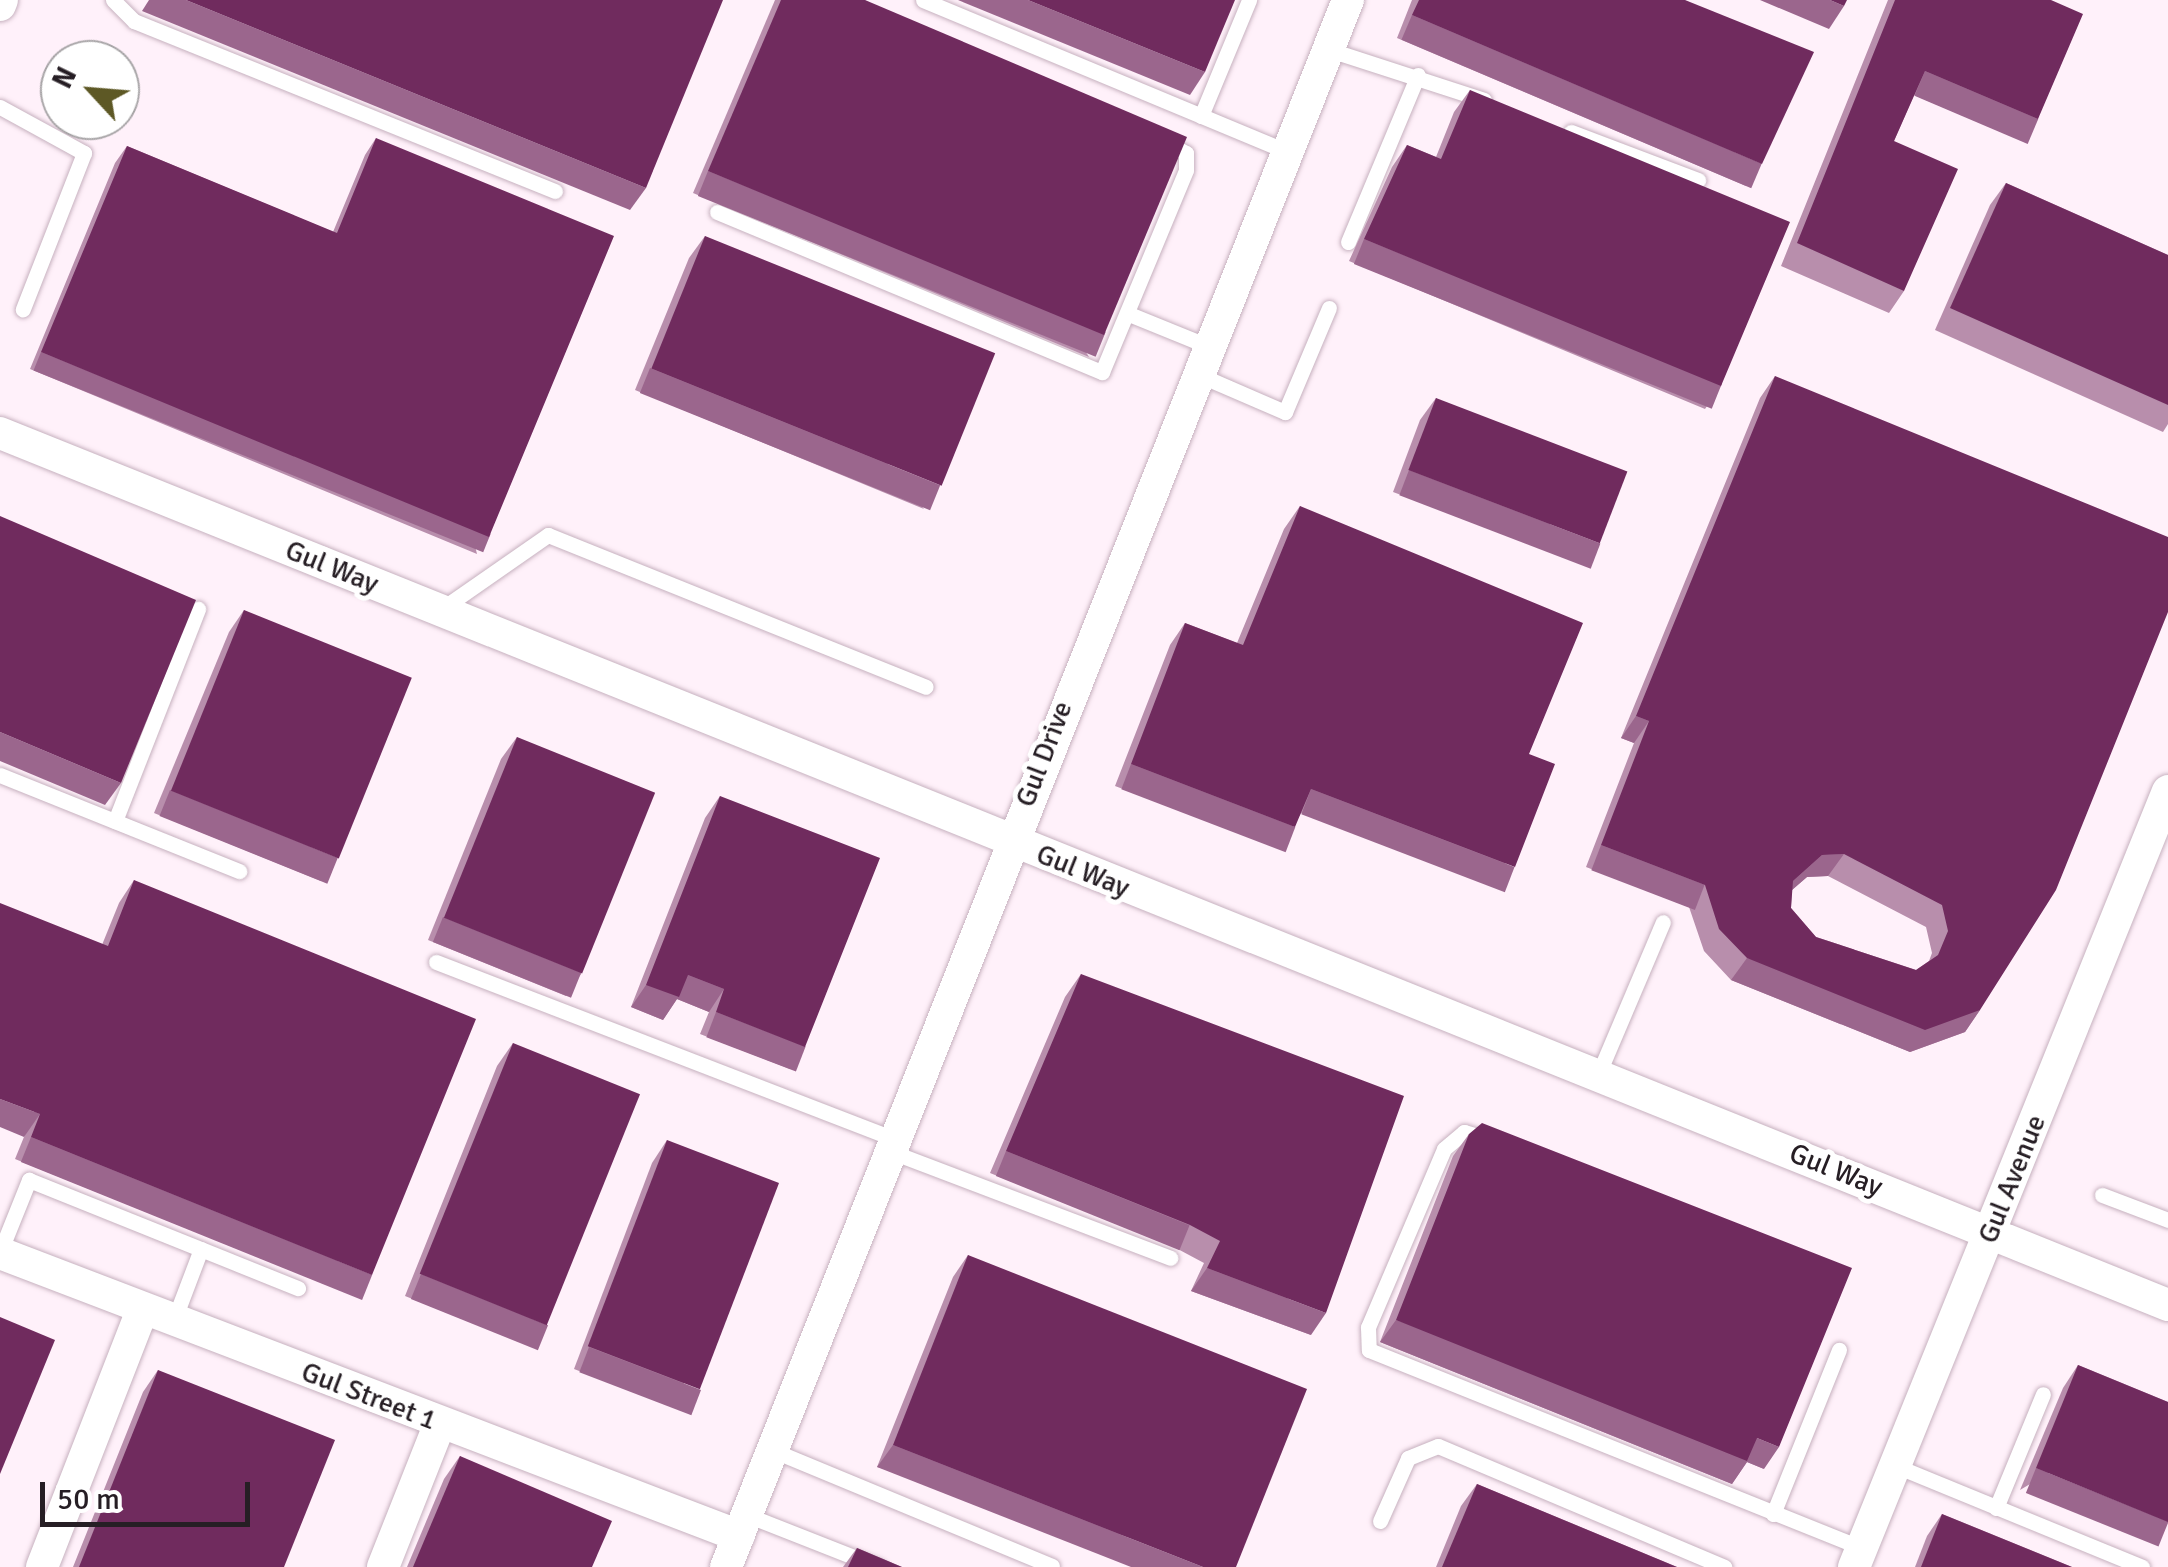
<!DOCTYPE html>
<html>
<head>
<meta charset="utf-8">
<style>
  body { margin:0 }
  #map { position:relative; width:2168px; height:1567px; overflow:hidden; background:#fff1fa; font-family:Signika,sans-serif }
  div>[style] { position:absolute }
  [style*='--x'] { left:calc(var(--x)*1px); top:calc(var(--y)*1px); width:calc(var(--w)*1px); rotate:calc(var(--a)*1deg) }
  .roads { filter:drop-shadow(0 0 2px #c7b1bf) drop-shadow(0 0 2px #c7b1bf) }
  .lane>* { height:15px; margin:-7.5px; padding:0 7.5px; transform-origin:7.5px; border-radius:7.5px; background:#fff }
  .street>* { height:32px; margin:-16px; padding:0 16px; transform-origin:16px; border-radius:16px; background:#fff }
  .wall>* { inset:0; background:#b88eac }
  .shaded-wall>* { inset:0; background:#9b668d; transform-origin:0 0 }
  .building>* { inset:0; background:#702b5e; transform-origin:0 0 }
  span { translate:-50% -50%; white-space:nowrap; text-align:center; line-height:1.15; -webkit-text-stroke:10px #fff; paint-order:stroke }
  .street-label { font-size:28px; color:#261e24 }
  .north { position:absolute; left:40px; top:40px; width:100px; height:100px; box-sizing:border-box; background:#fff; border:2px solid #a8a5a7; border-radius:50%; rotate:296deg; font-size:28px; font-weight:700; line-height:40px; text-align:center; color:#261e24 }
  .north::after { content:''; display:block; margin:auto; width:35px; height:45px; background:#5d5825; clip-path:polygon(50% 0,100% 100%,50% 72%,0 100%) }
  .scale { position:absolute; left:40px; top:1482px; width:210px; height:45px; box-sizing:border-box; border:5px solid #261e24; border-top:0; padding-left:12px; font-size:30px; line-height:35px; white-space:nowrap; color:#261e24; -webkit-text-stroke:8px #fff; paint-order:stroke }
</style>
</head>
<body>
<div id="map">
  <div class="roads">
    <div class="lane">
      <div style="--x:113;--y:0;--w:30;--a:45"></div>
      <div style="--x:134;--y:21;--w:454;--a:22"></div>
      <div style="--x:923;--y:0;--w:393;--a:22.6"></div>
      <div style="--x:1327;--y:49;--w:165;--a:18"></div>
      <div style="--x:0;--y:107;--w:96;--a:28.7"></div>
      <div style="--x:84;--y:153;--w:168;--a:111.4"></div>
      <div style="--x:1201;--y:116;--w:126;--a:-67.5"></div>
      <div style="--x:1571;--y:132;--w:136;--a:20.7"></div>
      <div style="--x:717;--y:212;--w:417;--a:22.6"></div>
      <div style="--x:1102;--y:372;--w:219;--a:-67.4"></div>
      <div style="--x:1186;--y:170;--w:17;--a:-90"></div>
      <div style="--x:1186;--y:153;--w:21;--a:-152"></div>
      <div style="--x:1348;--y:242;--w:181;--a:-67.3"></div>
      <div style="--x:1129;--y:314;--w:85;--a:22.1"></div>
      <div style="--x:1197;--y:374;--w:96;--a:23.4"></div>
      <div style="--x:1285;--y:412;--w:113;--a:-67.1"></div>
      <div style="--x:443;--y:608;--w:128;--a:-34.8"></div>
      <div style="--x:548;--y:535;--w:407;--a:21.9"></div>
      <div style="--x:0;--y:775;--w:258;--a:21.9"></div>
      <div style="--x:115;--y:821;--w:228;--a:-68.6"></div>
      <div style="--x:436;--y:962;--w:491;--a:21.1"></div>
      <div style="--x:1598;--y:1075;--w:166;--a:-67"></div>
      <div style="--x:1487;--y:1139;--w:24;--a:-163"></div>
      <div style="--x:1464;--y:1132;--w:26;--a:140"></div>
      <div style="--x:1444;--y:1149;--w:194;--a:113.1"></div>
      <div style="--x:1368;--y:1327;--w:23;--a:88"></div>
      <div style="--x:1369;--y:1350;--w:531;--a:21.88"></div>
      <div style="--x:889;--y:1151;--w:301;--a:20.8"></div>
      <div style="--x:2102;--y:1195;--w:71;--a:20.7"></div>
      <div style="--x:0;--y:1252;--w:78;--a:-68.1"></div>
      <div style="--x:29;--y:1180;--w:290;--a:21.9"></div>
      <div style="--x:174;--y:1320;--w:76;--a:-69.2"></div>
      <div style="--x:772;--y:1450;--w:303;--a:22.5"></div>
      <div style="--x:1896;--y:1466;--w:266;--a:22.3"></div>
      <div style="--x:1996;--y:1508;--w:123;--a:-67.6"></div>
      <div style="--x:1773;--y:1514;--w:177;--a:-68.1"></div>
      <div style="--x:747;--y:1515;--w:142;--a:21.5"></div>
      <div style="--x:1380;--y:1521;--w:69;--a:-66"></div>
      <div style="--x:1408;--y:1458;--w:32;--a:-22"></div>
      <div style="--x:1438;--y:1446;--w:311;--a:22.9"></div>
    </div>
    <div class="street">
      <div style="--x:0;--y:5;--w:5;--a:-68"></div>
      <div style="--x:0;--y:433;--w:2337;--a:21.91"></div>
      <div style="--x:0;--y:1253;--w:791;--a:20.95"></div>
      <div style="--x:42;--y:1567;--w:276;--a:-68.7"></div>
      <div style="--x:383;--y:1567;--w:155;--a:-68.4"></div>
      <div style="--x:726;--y:1567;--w:1686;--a:-68.35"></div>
      <div style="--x:1854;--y:1567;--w:837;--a:-67.97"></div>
    </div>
  </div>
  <div class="wall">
    <div style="clip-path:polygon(775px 0,865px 0,1089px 357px,693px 193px)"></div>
    <div style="clip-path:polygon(1412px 0,1685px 0,1746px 186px,1397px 38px)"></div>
    <div style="clip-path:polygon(1888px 0,2051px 0,2038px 119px,2023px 141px,1914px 95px,1894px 141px,1904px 291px,1889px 313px,1781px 266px)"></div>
    <div style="clip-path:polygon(1470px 90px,1721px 386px,1705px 409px,1349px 261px,1392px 167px,1407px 145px,1436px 157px,1454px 112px)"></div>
    <div style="clip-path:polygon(376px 138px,477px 554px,30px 369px,115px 163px,127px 146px,333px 232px,365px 155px)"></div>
    <div style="clip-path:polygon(2006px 183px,2168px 255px,2168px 424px,2163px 432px,1935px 330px,1990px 205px)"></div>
    <div style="clip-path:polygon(705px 236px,924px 509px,635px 390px,689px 258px)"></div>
    <div style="clip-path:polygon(evenodd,1775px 376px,1980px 1010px,1965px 1032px,1910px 1052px,1731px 980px,1704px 951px,1689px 907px,1586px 867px,1634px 743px,1621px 738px,1760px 398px,1775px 376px,1828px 876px,1926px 927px,1932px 953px,1929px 961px,1916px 970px,1816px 937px,1791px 908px,1792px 890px,1807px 877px,1828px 876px)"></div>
    <div style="clip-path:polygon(1436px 398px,1586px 564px,1393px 492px,1420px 420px)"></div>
    <div style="clip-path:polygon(1300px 506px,1529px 754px,1500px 889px,1301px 813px,1280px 849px,1115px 786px,1170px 645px,1185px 623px,1237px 643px,1284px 529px)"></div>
    <div style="clip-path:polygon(244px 610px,321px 881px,154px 813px,229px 632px)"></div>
    <div style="clip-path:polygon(517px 737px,581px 974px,566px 996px,428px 940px,501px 759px)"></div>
    <div style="clip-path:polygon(720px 796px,805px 1047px,790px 1069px,700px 1034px,709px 1012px,677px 999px,663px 1020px,631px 1007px,705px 818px)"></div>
    <div style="clip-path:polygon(134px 880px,357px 1297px,15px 1159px,119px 903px)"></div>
    <div style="clip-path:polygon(1081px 974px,1311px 1335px,1191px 1291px,1204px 1263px,1174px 1247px,990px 1173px,1065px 997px)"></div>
    <div style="clip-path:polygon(513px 1043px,533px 1347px,405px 1296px,497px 1066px)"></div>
    <div style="clip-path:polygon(1469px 1134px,1764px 1469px,1747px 1462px,1732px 1484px,1380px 1342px,1453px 1156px)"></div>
    <div style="clip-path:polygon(667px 1140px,686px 1412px,574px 1369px,652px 1163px)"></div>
    <div style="clip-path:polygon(968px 1255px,1236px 1567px,877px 1467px,953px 1277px)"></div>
    <div style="clip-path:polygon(2078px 1365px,2168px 1402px,2020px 1490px,2063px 1388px)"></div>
    <div style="clip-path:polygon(158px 1370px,284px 1567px,73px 1567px,143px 1392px)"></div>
    <div style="clip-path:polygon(460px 1456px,592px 1567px,407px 1567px,444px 1479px)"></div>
    <div style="clip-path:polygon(1477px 1484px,1677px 1567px,1436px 1567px,1461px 1506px)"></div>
    <div style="clip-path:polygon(1942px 1514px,2072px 1567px,1915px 1567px,1927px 1536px)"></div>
    <div style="clip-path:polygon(857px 1548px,902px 1567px,843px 1567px)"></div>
  </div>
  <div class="shaded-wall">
    <div style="clip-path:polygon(149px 0,186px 0,646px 188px,630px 210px,142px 11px)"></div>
    <div style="clip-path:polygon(958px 0,1028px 0,1205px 72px,1190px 95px)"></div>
    <div style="clip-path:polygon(1760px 0,1830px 0,1844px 6px,1829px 29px)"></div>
    <div style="left:1412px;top:15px;width:380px;height:27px;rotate:23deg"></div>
    <div style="left:1925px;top:71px;width:123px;height:27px;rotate:23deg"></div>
    <div style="left:708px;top:171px;width:429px;height:27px;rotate:22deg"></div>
    <div style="left:1364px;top:239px;width:386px;height:27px;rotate:22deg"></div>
    <div style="left:41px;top:352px;width:485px;height:20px;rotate:22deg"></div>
    <div style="left:650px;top:368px;width:313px;height:27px;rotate:22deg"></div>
    <div style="left:1409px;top:470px;width:205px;height:27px;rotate:21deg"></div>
    <div style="clip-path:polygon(1636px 716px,1649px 721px,1634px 743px,1621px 738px)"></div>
    <div style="clip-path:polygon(0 732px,121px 783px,105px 805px,0 761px)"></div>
    <div style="left:1131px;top:764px;width:176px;height:27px;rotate:21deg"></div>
    <div style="left:1311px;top:789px;width:218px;height:27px;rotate:21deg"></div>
    <div style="left:170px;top:790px;width:181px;height:28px;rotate:22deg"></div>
    <div style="left:1601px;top:845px;width:111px;height:27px;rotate:21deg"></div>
    <div style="clip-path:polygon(1844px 854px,1828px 876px,1807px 877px,1777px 903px,1793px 881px,1822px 855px)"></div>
    <div style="left:443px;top:917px;width:149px;height:27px;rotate:22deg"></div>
    <div style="clip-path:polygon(1747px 958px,1980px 1010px,1965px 1032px,1910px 1052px,1731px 980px)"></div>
    <div style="clip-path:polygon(688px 975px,724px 989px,709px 1012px,677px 999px,663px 1020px,631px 1007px,646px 985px)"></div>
    <div style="left:716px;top:1012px;width:96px;height:27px;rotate:21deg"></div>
    <div style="clip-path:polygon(0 1099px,40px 1114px,24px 1137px,0 1127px)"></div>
    <div style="left:31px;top:1137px;width:368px;height:27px;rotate:22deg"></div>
    <div style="left:1006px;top:1151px;width:198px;height:27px;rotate:22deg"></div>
    <div style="clip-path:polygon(1207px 1268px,1326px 1313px,1311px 1335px,1191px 1291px)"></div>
    <div style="left:421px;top:1274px;width:137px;height:27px;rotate:22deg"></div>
    <div style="clip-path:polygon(1396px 1320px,1757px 1438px,1779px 1447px,1764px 1469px,1747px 1462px,1732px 1484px,1380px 1342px)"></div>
    <div style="left:589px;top:1347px;width:120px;height:27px;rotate:21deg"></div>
    <div style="clip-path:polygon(893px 1445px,1203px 1567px,1131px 1567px,877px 1467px)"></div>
    <div style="left:2036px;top:1468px;width:143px;height:27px;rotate:22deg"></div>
  </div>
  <div class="building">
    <div style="clip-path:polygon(186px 0,723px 0,646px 188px)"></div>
    <div style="clip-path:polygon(781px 0,865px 0,1187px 137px,1104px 335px,708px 171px)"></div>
    <div style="clip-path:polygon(1028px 0,1235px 0,1205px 72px)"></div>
    <div style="clip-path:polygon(1419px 0,1685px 0,1814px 52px,1762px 164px,1412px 15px)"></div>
    <div style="clip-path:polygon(1830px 0,1847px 0,1844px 6px)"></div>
    <div style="clip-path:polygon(1895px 0,2051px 0,2083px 14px,2038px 119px,1925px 71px,1894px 141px,1958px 169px,1904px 291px,1797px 243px)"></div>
    <div style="clip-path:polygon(1470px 90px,1790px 222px,1721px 386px,1364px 239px,1407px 145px,1441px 159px)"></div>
    <div style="clip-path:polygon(376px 138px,614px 236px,489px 537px,41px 352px,127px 146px,337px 233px)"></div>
    <div style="clip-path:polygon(2006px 183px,2168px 255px,2168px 405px,1950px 308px)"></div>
    <div style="left:705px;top:236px;width:313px;height:143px;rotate:22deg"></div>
    <div style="clip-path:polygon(evenodd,1775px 376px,2168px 537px,2168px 612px,2056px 890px,1980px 1010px,1925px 1030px,1747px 958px,1719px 929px,1705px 885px,1601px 845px,1649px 721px,1636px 716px,1775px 376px,1844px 854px,1942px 905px,1948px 931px,1938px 955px,1916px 970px,1816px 937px,1791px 908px,1793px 881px,1822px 855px,1844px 854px)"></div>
    <div style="left:1436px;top:398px;width:205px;height:77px;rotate:21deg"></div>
    <div style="clip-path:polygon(1300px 506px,1583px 623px,1529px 754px,1555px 764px,1515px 867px,1311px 789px,1295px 827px,1131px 764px,1185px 623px,1243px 645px)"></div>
    <div style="clip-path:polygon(0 516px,196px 600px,121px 783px,0 732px)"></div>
    <div style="left:244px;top:610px;width:181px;height:195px;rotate:22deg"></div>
    <div style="left:517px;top:737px;width:149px;height:195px;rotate:22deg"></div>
    <div style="clip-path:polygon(720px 796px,880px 858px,805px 1047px,716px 1012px,724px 989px,688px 975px,679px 997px,646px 985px)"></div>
    <div style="clip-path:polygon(134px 880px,476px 1019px,372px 1275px,31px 1137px,40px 1114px,0 1099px,0 903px,108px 946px)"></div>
    <div style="clip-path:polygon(1081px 974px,1404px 1096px,1326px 1313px,1207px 1268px,1220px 1241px,1190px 1225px,1006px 1151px)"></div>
    <div style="left:513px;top:1043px;width:137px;height:249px;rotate:22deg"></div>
    <div style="clip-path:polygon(1482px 1123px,1852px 1268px,1779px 1447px,1757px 1438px,1747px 1461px,1396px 1320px,1469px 1134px)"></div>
    <div style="left:667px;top:1140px;width:120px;height:221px;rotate:21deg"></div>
    <div style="clip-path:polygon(968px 1255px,1307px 1389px,1236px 1567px,1203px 1567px,893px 1445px)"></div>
    <div style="clip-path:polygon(0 1317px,55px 1340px,0 1474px)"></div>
    <div style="clip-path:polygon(2078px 1365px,2168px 1402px,2168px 1522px,2036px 1468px)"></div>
    <div style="clip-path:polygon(158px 1370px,335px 1440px,284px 1567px,79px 1567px)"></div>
    <div style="clip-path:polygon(460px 1456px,612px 1521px,592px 1567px,413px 1567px)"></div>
    <div style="clip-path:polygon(1477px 1484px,1677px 1567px,1442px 1567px)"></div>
    <div style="clip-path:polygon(1942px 1514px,2072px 1567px,1921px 1567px)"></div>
    <div style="clip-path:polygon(857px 1548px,902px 1567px,848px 1567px)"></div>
  </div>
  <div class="street-label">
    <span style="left:332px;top:567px;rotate:22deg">Gul Way</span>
    <span style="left:1044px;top:754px;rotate:-69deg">Gul Drive</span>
    <span style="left:1083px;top:871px;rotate:22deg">Gul Way</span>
    <span style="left:1836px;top:1170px;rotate:22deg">Gul Way</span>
    <span style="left:2012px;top:1179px;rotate:-68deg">Gul Avenue</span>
    <span style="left:369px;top:1396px;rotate:21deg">Gul Street 1</span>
  </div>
  <div class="north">N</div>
  <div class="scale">50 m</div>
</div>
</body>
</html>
